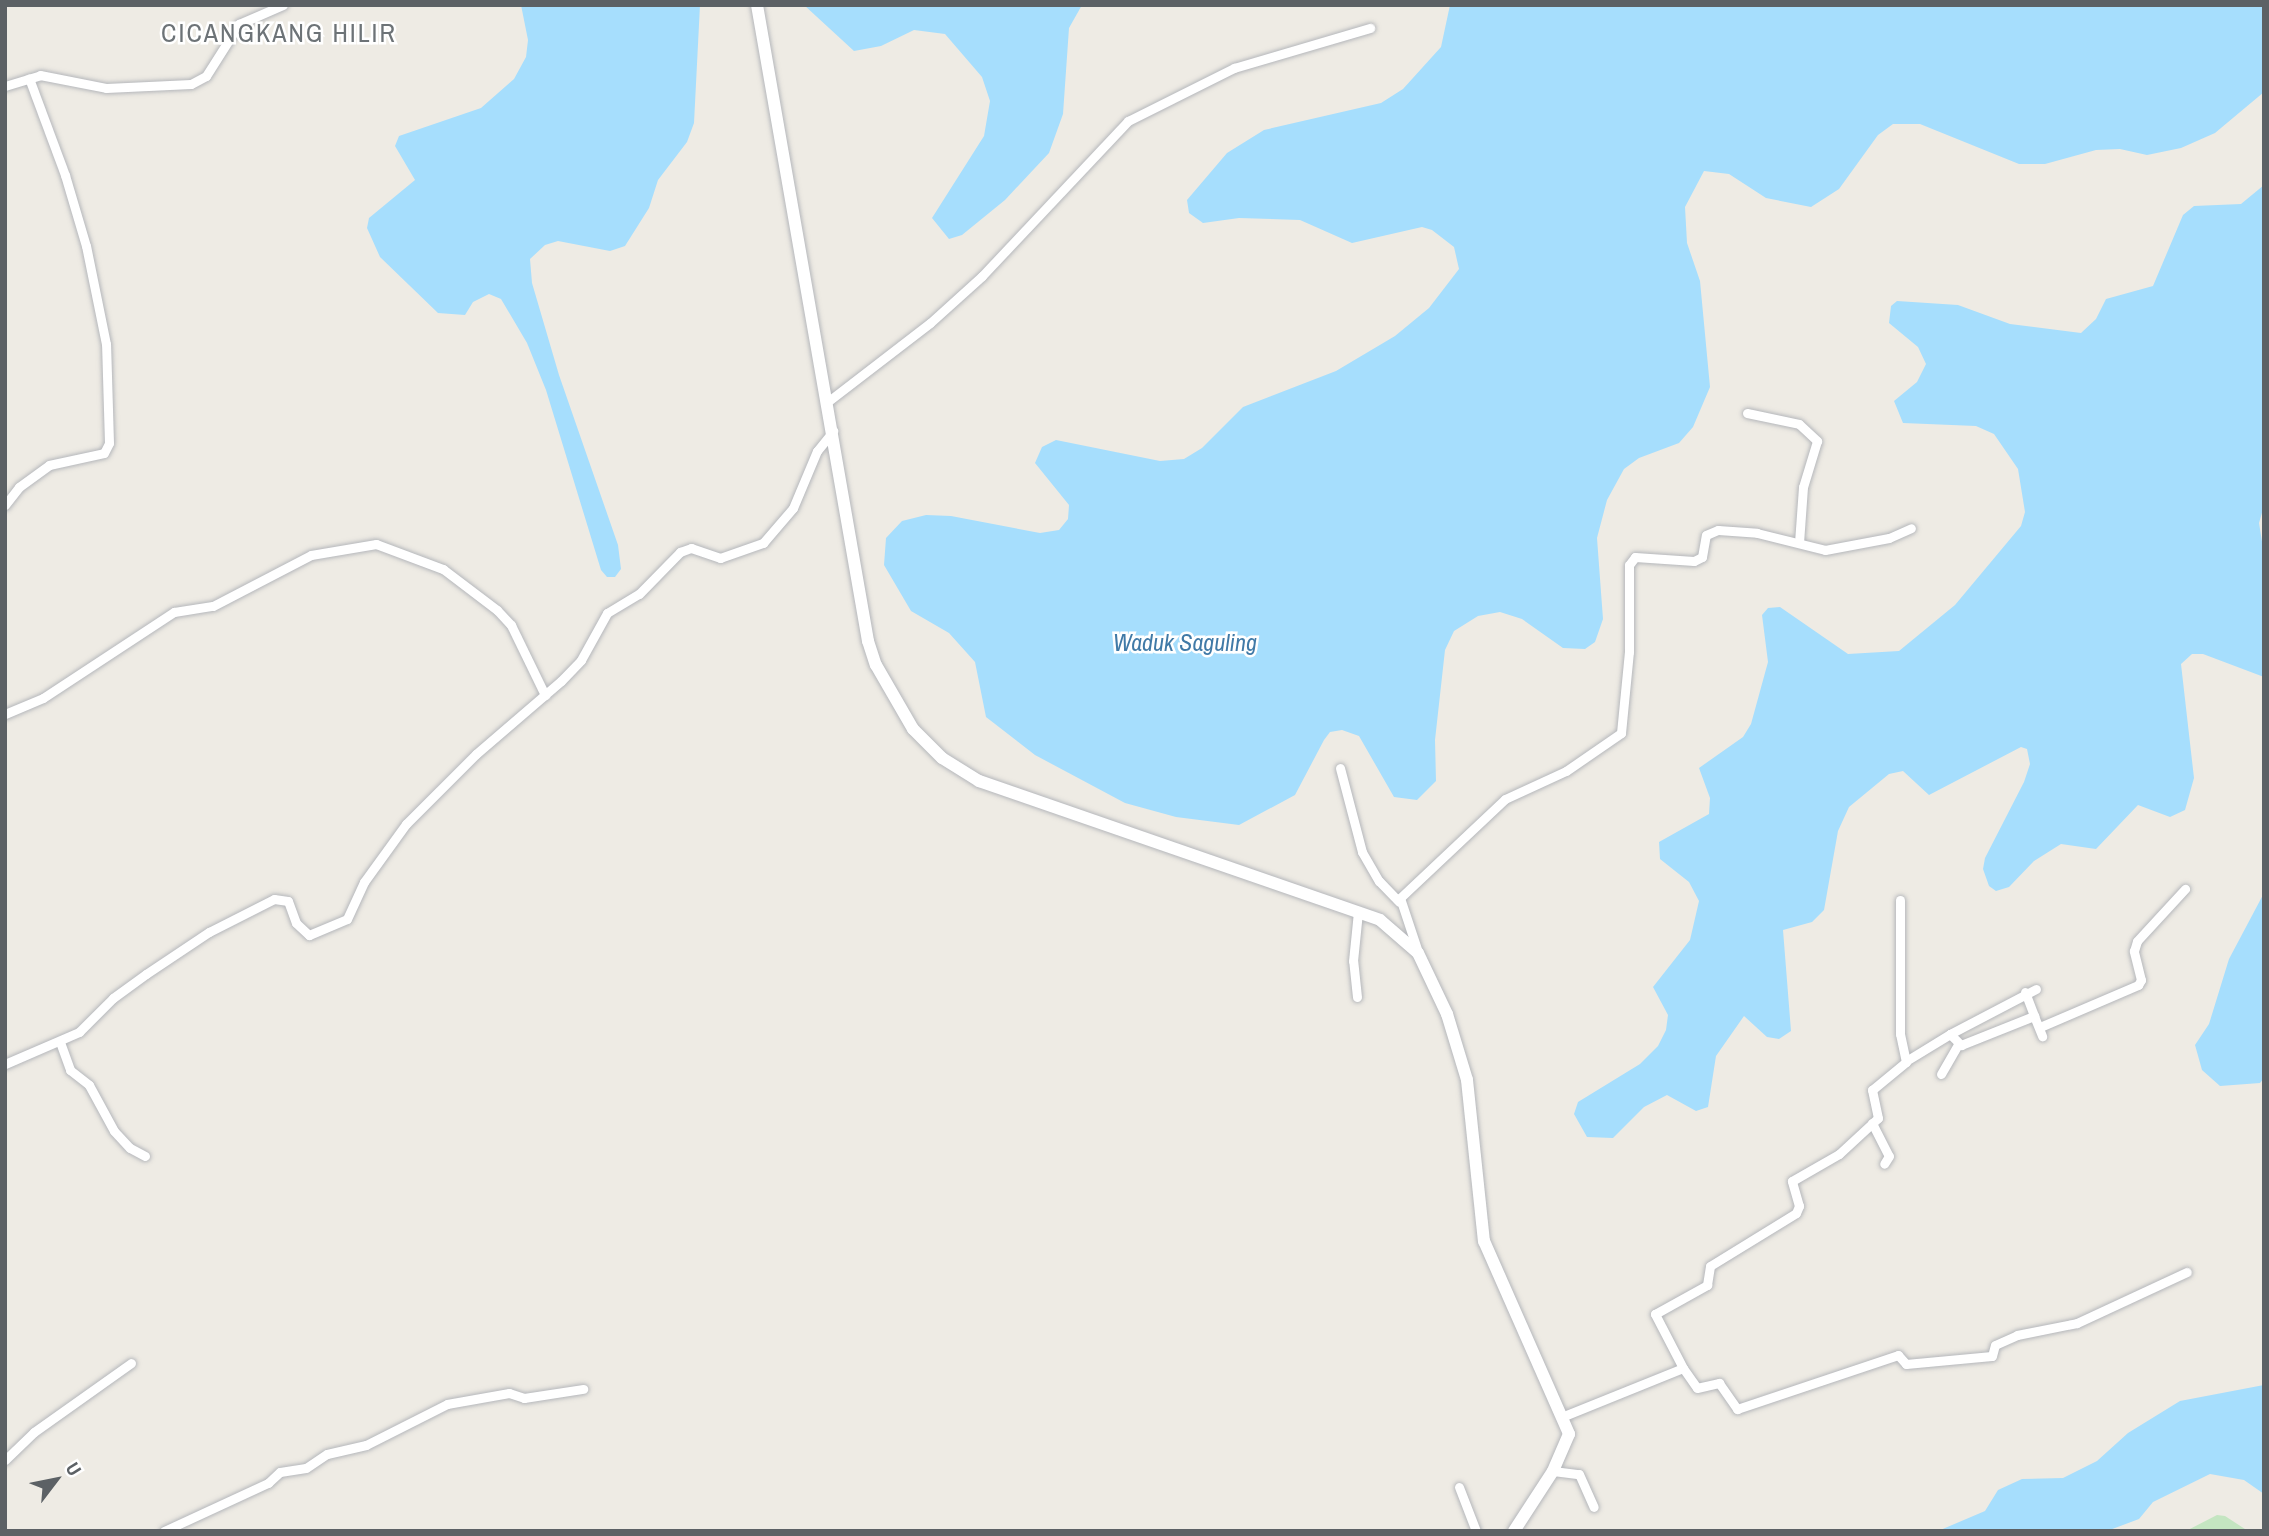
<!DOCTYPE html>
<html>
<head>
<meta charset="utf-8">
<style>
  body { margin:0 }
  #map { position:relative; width:2269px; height:1536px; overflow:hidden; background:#eeebe4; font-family:"Archivo Narrow",sans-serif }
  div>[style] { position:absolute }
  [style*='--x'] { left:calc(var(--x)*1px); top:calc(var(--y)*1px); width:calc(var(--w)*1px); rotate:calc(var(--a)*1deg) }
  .green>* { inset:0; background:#c4e5c1 }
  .water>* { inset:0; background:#a6defd }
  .roads { filter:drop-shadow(0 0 2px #b5b7bb) drop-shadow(0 0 2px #b5b7bb) }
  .street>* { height:9px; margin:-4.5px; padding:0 4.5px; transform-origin:4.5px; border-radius:4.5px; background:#fff }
  .secondary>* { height:12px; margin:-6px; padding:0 6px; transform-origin:6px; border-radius:6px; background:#fff }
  span { translate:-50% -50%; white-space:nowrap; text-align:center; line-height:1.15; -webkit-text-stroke:5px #fff; paint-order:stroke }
  .water-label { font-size:24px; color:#407aa7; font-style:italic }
  .quarter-label { font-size:26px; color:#6d7377; letter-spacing:2px }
  .frame { position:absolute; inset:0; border:7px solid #5c6165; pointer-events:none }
  .north { position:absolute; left:21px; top:1445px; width:70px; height:70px; -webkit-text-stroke:5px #fff; paint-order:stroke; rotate:58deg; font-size:19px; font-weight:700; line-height:28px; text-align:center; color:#5c6165 }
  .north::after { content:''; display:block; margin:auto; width:24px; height:32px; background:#5c6165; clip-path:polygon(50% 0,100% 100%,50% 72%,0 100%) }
</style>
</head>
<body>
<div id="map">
  <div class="green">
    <div style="clip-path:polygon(2217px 1515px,2225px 1516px,2248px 1531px,2186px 1531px)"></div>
  </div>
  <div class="water">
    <div style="clip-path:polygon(521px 5px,700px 5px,694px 123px,687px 142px,658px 180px,649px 208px,625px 246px,610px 251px,558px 241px,545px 245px,530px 259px,532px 283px,559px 375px,618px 545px,621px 569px,615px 577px,607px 577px,601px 570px,546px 390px,527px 343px,501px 299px,489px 294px,473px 302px,465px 315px,438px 313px,380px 257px,367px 228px,369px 218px,415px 180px,395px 146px,399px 136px,481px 108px,514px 79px,526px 57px,528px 40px)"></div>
    <div style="clip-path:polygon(804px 5px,1082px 5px,1069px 28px,1063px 114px,1049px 153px,1005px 200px,962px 235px,949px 239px,932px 218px,984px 136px,990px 101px,982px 77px,945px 34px,914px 30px,881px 46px,854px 51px)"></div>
    <div style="clip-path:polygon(1450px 5px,2264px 5px,2264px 92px,2215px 133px,2181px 148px,2147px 155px,2120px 149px,2096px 150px,2045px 164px,2019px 164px,1920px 124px,1893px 124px,1878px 135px,1839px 189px,1811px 207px,1766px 198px,1729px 174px,1704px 171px,1685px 207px,1687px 243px,1700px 281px,1710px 387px,1693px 427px,1679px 443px,1639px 458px,1624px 469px,1607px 500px,1597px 538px,1603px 619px,1595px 642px,1585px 649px,1563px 648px,1522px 619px,1500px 612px,1478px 616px,1454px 631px,1445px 650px,1435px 740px,1436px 781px,1417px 800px,1394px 797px,1359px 736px,1342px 730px,1330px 732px,1324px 740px,1295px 795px,1239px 825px,1176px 817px,1125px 803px,1035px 755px,986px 717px,975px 662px,949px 633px,911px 611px,884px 565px,886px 538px,902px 521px,926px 515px,951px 516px,1040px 533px,1059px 530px,1068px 519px,1069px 505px,1035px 463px,1042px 447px,1056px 440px,1160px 461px,1184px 459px,1202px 448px,1243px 407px,1336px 371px,1395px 336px,1429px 308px,1459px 269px,1454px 247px,1432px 230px,1422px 227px,1352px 243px,1300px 220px,1239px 218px,1203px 223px,1189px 213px,1187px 200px,1227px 153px,1264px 130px,1381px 103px,1403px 89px,1441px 47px)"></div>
    <div style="clip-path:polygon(2264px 185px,2264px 506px,2259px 523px,2264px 554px,2264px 677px,2203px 654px,2192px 654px,2181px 664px,2194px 778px,2185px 810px,2170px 817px,2138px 805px,2096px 849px,2061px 844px,2034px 861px,2009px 887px,1996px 891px,1989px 886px,1983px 869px,1985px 858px,2024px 782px,2030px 764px,2027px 749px,2021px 747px,1929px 795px,1903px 771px,1889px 774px,1849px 807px,1838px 831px,1824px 910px,1812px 922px,1783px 930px,1791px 1031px,1779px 1039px,1767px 1037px,1744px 1016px,1716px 1056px,1708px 1107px,1696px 1111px,1667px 1095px,1644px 1107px,1613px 1138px,1587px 1137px,1574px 1114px,1578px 1102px,1640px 1064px,1658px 1046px,1666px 1030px,1668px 1015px,1653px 987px,1690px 940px,1699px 901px,1689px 882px,1660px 859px,1659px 842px,1709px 814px,1710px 798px,1699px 768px,1743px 737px,1751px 724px,1768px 662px,1762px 615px,1768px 608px,1780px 607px,1848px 654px,1899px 651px,1955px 605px,2021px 526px,2025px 512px,2018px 469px,1994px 434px,1976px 426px,1903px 423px,1894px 401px,1917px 382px,1926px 364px,1918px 347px,1889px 323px,1891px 306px,1897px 301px,1958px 305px,2010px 324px,2081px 333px,2096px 319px,2106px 299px,2153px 286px,2183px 215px,2194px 206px,2241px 204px)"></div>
    <div style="clip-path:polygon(2264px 893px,2264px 1078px,2260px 1083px,2220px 1086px,2202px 1070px,2195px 1045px,2209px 1024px,2229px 959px)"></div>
    <div style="clip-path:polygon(2264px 1385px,2264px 1494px,2244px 1480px,2210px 1474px,2153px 1502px,2139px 1519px,2107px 1531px,1938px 1531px,1985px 1511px,1998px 1490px,2022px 1479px,2063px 1478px,2097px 1461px,2128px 1433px,2180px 1401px)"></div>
  </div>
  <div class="roads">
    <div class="street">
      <div style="--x:5;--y:86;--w:37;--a:-17"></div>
      <div style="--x:40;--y:75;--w:67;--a:11.1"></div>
      <div style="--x:106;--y:88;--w:85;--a:-2.7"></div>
      <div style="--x:191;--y:84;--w:17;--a:-28"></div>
      <div style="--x:206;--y:76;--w:62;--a:-57.6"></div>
      <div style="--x:239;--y:24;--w:48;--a:-23.4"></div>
      <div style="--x:826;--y:403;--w:131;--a:-37.6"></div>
      <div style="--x:930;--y:323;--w:70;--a:-42.1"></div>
      <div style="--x:982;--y:276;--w:213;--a:-46.7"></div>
      <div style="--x:1128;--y:121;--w:119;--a:-26.6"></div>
      <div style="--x:1234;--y:68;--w:142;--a:-16.4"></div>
      <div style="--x:1747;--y:413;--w:53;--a:11.9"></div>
      <div style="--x:1799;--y:424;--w:25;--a:43"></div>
      <div style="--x:1817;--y:441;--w:48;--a:106.9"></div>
      <div style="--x:1803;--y:487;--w:56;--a:94.1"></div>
      <div style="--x:5;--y:505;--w:23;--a:-52"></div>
      <div style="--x:19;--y:487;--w:37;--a:-36"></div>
      <div style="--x:49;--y:465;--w:56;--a:-12.3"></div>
      <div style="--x:104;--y:453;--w:11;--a:-63"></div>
      <div style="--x:109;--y:443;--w:99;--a:-91.7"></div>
      <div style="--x:106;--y:344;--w:100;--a:-101.5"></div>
      <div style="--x:86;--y:246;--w:74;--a:-106.5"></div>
      <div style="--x:65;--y:175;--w:103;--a:-110.4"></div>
      <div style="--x:5;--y:714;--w:41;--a:-22.8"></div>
      <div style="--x:43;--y:698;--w:157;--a:-33.3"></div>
      <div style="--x:174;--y:612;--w:39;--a:-9"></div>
      <div style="--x:213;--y:606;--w:110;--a:-27.5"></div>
      <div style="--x:311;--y:555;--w:66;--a:-9.6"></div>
      <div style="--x:376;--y:544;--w:72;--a:20.5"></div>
      <div style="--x:443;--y:569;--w:68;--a:37.2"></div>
      <div style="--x:497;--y:610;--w:21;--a:47"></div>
      <div style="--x:511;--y:625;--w:78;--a:64.1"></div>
      <div style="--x:1340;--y:768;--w:87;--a:75.3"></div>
      <div style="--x:1362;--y:852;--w:34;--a:60"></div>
      <div style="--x:1379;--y:881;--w:29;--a:46"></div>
      <div style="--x:1418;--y:952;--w:57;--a:-108.4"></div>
      <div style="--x:1400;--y:898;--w:144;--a:-43.3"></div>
      <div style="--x:1505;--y:799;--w:67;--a:-24.7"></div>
      <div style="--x:1566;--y:771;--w:67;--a:-34.6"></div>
      <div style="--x:1621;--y:733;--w:81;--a:-84.4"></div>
      <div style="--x:1629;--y:652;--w:87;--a:-90"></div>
      <div style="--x:1629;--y:565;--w:10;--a:-53"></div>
      <div style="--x:1635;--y:557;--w:59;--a:3.9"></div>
      <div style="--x:1694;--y:561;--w:9;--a:-27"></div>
      <div style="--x:1702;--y:557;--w:22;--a:-80"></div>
      <div style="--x:1706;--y:535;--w:13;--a:-23"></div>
      <div style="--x:1718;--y:530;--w:39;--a:4"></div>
      <div style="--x:1757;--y:533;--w:70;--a:14"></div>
      <div style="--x:1825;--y:550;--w:65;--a:-10.6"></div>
      <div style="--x:1889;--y:538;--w:24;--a:-24"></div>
      <div style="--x:2025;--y:992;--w:26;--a:69"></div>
      <div style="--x:1357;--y:997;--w:36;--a:-96"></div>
      <div style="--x:1353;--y:961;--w:49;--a:-84.2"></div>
      <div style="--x:2040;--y:1027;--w:107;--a:-23.2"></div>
      <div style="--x:2138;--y:985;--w:6;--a:-59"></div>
      <div style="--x:2141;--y:980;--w:30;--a:-104"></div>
      <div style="--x:2134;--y:951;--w:10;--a:-73"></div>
      <div style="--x:2137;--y:941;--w:71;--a:-47.3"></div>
      <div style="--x:1950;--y:1034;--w:97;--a:-27.6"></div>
      <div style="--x:60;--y:1042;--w:30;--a:70"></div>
      <div style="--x:70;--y:1070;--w:24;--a:38"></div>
      <div style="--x:89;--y:1085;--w:52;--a:61.5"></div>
      <div style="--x:114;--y:1131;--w:23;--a:47"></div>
      <div style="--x:130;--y:1148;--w:17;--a:28"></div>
      <div style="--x:1906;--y:1061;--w:52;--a:-31.5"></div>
      <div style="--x:1950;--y:1034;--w:16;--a:45"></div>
      <div style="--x:1961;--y:1045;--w:79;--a:-21.7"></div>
      <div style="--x:2034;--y:1016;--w:22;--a:68"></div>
      <div style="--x:5;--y:1064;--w:81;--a:-23.4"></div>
      <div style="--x:79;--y:1032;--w:48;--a:-45"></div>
      <div style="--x:113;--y:998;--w:41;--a:-36"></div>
      <div style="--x:146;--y:974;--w:76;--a:-33.7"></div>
      <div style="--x:209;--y:932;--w:73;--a:-26.9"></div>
      <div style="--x:274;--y:899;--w:14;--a:8"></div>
      <div style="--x:288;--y:901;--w:23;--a:70"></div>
      <div style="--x:296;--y:923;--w:18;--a:43"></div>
      <div style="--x:309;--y:935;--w:41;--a:-22.8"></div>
      <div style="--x:347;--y:919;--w:41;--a:-65.3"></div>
      <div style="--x:364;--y:882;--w:72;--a:-54.1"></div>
      <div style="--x:406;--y:824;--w:99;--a:-45"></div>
      <div style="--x:476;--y:754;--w:112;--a:-40.7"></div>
      <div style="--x:561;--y:681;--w:29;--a:-46"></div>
      <div style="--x:581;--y:660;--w:54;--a:-61"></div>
      <div style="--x:607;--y:613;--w:37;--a:-31"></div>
      <div style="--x:639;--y:594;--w:59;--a:-45.7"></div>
      <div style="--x:680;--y:552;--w:12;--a:-20"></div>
      <div style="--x:691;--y:548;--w:31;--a:19"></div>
      <div style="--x:720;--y:558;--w:46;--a:-19.2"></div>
      <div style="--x:763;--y:543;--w:46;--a:-49.4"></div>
      <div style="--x:793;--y:508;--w:62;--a:-67.2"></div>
      <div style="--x:817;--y:451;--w:26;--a:-51"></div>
      <div style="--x:1941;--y:1074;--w:34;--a:-60"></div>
      <div style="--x:1872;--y:1123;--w:37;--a:63"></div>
      <div style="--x:1889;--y:1156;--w:9;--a:122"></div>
      <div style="--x:1683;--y:1368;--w:24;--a:55"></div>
      <div style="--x:1697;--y:1388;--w:23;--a:-13"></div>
      <div style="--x:1719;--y:1383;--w:32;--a:55"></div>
      <div style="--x:1737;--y:1409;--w:170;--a:-18.5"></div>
      <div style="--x:1898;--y:1355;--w:12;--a:48"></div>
      <div style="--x:1906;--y:1364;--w:86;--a:-5.3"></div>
      <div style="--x:1992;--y:1356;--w:11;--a:-75"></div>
      <div style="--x:1995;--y:1345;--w:24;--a:-24"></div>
      <div style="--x:2017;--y:1335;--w:61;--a:-11.3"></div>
      <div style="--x:2077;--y:1323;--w:121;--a:-24.9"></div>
      <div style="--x:1564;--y:1416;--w:128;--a:-22"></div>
      <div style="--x:1683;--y:1368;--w:61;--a:-117.4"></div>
      <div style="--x:1655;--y:1314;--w:60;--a:-29.1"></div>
      <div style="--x:1707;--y:1285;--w:19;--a:-81"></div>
      <div style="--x:1710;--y:1266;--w:101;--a:-31.6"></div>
      <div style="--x:1796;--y:1213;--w:8;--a:-67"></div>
      <div style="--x:1799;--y:1206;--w:26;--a:-106"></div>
      <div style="--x:1792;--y:1181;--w:54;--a:-29.9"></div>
      <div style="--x:1839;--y:1154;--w:53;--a:-42.7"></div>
      <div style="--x:1878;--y:1118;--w:29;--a:-102"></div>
      <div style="--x:1872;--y:1090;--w:44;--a:-39.5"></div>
      <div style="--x:1906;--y:1062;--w:29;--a:-102"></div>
      <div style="--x:1900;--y:1034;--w:134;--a:-90"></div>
      <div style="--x:5;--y:1460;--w:40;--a:-44"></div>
      <div style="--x:34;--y:1432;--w:119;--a:-35.4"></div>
      <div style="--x:1553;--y:1471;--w:26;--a:7"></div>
      <div style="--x:1579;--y:1474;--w:36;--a:66"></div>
      <div style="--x:1459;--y:1487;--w:47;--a:68.9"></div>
      <div style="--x:164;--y:1531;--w:115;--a:-24.8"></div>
      <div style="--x:268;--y:1483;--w:16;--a:-43"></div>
      <div style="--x:280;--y:1472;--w:26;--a:-9"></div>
      <div style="--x:306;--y:1468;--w:25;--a:-34"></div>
      <div style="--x:327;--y:1454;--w:40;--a:-13"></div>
      <div style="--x:366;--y:1445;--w:91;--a:-26.8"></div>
      <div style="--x:447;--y:1404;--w:63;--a:-10.1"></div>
      <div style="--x:509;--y:1393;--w:16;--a:18"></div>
      <div style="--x:524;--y:1398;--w:60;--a:-8.7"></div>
    </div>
    <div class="secondary">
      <div style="--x:757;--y:5;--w:646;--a:80.1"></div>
      <div style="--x:868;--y:641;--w:25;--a:72"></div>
      <div style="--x:876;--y:665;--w:74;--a:60"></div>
      <div style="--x:913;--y:729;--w:41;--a:45"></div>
      <div style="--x:942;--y:758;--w:44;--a:31.9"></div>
      <div style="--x:979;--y:781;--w:424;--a:19.1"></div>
      <div style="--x:1380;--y:920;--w:50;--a:41"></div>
      <div style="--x:1418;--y:953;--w:68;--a:64.6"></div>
      <div style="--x:1447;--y:1014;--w:69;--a:73.1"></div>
      <div style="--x:1467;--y:1080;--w:162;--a:84"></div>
      <div style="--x:1484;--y:1241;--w:211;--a:66.2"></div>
      <div style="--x:1569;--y:1434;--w:40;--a:113.4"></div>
      <div style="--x:1553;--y:1471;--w:72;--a:123"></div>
    </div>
  </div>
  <div class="water-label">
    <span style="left:1185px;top:643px">Waduk Saguling</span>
  </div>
  <div class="quarter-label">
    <span style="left:279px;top:33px">CICANGKANG HILIR</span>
  </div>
  <div class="frame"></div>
  <div class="north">U</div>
</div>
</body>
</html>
